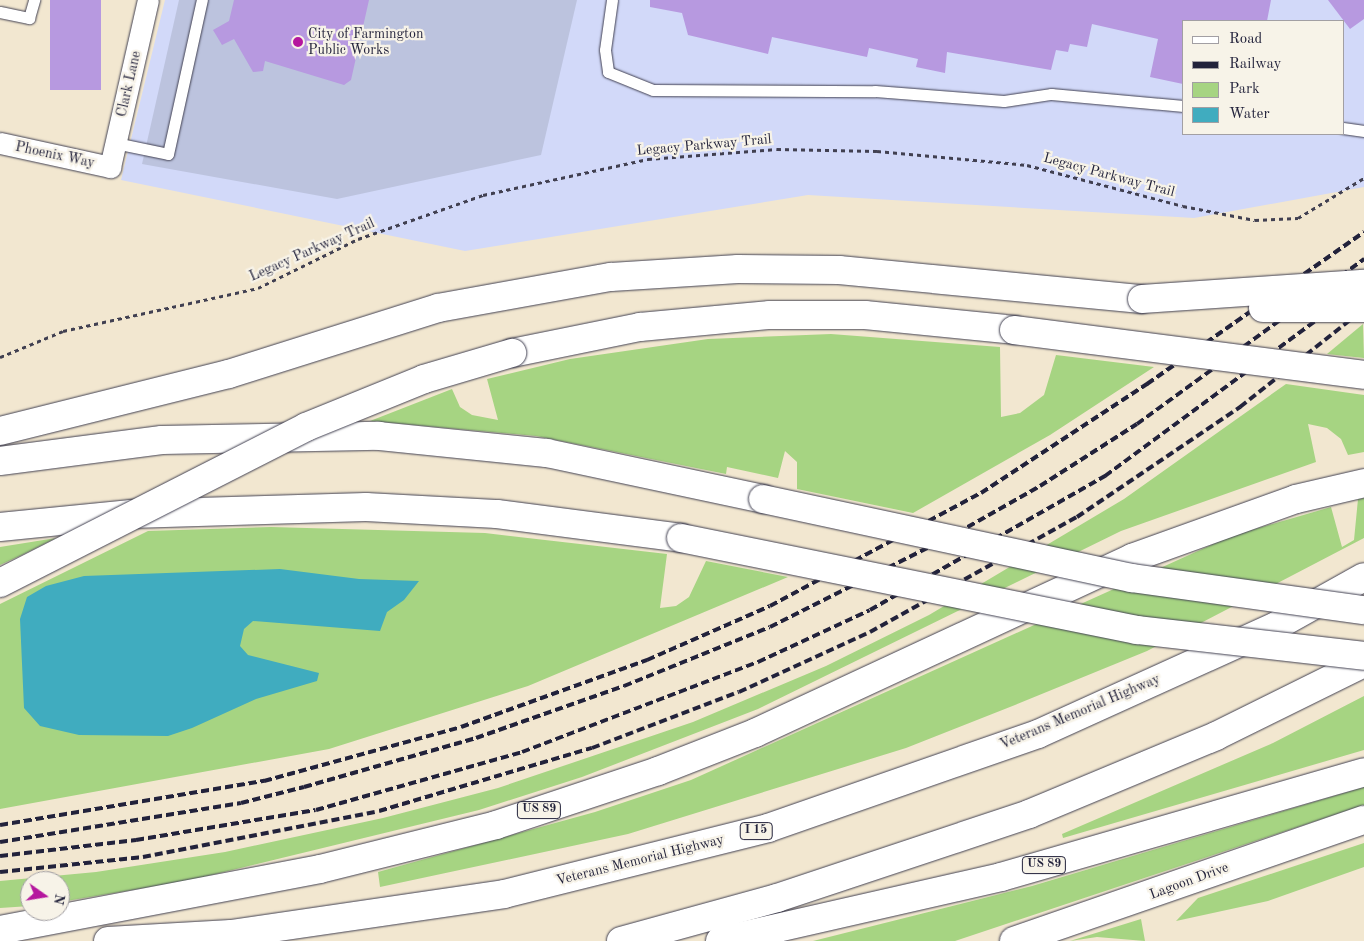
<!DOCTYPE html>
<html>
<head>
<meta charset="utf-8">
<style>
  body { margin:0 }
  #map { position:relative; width:1364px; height:941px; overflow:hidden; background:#f2e7d0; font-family:"Old Standard TT",serif }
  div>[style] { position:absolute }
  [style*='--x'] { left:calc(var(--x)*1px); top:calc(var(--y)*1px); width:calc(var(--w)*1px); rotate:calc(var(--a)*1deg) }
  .built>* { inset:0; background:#d2d9f9 }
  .industrial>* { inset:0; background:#bcc3de }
  .green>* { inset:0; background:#a6d482 }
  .water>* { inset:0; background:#40acbf }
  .building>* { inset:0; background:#b799e0; transform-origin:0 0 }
  .path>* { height:3px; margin-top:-1.5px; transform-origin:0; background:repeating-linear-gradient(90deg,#414051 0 4px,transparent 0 8px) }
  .roads { filter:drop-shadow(0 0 1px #414051) drop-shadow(0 0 1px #414051) }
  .lane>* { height:11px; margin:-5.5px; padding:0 5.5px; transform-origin:5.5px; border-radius:5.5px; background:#fff }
  .street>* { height:21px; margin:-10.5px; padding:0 10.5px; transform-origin:10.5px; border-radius:10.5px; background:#fff }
  .secondary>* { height:28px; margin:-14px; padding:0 14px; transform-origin:14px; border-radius:14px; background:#fff }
  .highway>* { height:28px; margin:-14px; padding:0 14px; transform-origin:14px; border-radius:14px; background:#fff }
  .rail>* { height:4px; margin-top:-2px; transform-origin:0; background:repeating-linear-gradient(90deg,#22223b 0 8px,transparent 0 12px) }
  .bridges { filter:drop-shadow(0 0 1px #414051) drop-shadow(0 0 1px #414051) }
  .highway-bridge>* { height:28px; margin:-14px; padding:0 14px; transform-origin:14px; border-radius:14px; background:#fff }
  .dots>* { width:14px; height:14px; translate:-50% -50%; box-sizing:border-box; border:2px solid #f7f3e8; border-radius:50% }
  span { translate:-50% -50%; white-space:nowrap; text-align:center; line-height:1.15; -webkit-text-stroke:4.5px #f7f3e8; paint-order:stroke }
  .shield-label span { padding:1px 4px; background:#f7f3e8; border:1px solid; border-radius:4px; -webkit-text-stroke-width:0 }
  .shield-label { font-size:12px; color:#22223b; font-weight:700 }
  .poi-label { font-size:14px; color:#22223b }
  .left { translate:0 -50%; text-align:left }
  .street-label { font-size:14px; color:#22223b }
  .legend { position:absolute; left:1182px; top:20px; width:162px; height:115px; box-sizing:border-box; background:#f7f3e8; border:1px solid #a29fa3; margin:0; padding:6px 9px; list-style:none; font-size:15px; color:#22223b }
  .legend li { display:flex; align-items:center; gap:10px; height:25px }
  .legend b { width:25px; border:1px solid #a29fa3 }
  .north { position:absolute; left:20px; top:871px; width:50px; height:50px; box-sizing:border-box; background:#f7f3e8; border:1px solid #a29fa3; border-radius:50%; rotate:103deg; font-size:14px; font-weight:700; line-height:20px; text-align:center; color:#22223b }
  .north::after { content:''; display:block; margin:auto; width:18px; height:22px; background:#b5179e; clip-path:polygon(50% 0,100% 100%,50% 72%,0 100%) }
</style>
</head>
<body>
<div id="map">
  <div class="built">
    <div style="clip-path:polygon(evenodd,165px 0,1364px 0,1364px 187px,1194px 218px,808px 195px,465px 251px,121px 180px,165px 0,1183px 21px,1343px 21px,1343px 134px,1183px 134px,1183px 21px)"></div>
  </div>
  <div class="industrial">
    <div style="clip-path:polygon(179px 0,577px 0,541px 155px,337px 199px,142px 164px)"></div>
  </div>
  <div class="green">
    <div style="clip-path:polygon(1363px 324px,1364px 358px,1327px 354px)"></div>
    <div style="clip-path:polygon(831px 334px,1000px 347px,1001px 417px,1020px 413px,1044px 395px,1056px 355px,1154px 367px,1050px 435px,913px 513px,797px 489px,797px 462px,785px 451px,778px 478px,727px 467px,726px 474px,536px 436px,370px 421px,452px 389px,460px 407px,472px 415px,498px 420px,487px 379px,570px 359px,708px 339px)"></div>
    <div style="clip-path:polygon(1286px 384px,1364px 395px,1364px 452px,1348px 455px,1341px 439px,1327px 428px,1308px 424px,1316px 462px,1121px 531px,758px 709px,582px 777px,479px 810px,187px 881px,60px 902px,60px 881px,30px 881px,30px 906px,0 908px,0 881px,96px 872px,225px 852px,383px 818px,498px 788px,693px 722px,826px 666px,929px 615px,1124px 499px)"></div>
    <div style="clip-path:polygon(1364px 498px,1364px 538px,1147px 651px,1015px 705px,906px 748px,628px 834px,380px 887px,378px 872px,595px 812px,691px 780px,1231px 536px,1331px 507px,1342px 547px,1354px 540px,1358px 499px)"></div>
    <div style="clip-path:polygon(271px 527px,485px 533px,667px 554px,660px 608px,676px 606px,689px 597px,706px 561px,788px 577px,528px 686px,329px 749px,0 809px,0 604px,148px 531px)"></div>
    <div style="clip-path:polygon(56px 538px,22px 555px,0 565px,0 547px)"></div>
    <div style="clip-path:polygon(1364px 696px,1364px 750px,1063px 838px,1062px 834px,1273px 743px)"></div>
    <div style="clip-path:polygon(1364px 787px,1364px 805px,955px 941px,813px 941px,1032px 886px)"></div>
    <div style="clip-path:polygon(1364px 843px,1364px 867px,1268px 901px,1176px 921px,1198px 898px)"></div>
    <div style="clip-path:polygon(1141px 919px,1145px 941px,1097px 937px,1070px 941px)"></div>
  </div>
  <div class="water">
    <div style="clip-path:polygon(280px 569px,359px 579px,419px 581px,404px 600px,387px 612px,380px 631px,253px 621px,244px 629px,240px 646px,248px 655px,319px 673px,317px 681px,256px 699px,192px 728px,168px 736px,79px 735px,40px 726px,24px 708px,20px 619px,27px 597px,46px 586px,84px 576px)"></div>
  </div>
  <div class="building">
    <div style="left:50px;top:0;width:51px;height:90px"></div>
    <div style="clip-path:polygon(234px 0,369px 0,351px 80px,344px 85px,265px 61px,263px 71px,253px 72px,234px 39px,222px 45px,213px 30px,229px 21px)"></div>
    <div style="clip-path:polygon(650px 0,1271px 0,1267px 21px,1183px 21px,1183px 84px,1150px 77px,1158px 39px,1092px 24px,1087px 47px,1070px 44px,1068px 52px,1056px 50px,1051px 70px,947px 52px,945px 73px,916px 67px,918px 59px,869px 48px,867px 57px,772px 37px,768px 54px,688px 35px,682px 13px,650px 7px)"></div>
    <div style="clip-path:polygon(1328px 0,1364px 0,1364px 19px,1350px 29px)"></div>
  </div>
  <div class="path">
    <div style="--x:0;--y:357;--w:68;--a:-22.4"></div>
    <div style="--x:63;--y:331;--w:200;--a:-12.4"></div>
    <div style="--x:258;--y:288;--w:111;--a:-26.1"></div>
    <div style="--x:358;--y:239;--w:133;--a:-19.4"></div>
    <div style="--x:483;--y:195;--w:169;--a:-12.3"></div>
    <div style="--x:648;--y:159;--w:129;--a:-4.4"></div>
    <div style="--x:777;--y:149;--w:100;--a:1.1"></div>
    <div style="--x:877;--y:151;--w:151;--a:5.3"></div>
    <div style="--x:1027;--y:165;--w:161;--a:14.7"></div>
    <div style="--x:1183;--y:206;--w:73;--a:11"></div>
    <div style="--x:1255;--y:220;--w:43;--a:-2.7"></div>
    <div style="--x:1298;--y:218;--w:77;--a:-31.2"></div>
  </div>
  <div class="roads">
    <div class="lane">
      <div style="--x:612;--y:0;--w:50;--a:98"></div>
      <div style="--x:605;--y:50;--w:22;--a:82"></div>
      <div style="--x:608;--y:72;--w:48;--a:21.8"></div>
      <div style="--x:653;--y:90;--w:222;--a:0.3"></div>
      <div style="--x:875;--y:91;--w:129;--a:4.4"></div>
      <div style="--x:1004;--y:101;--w:48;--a:-8.5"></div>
      <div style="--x:1051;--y:94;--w:133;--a:5.2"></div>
      <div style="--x:0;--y:12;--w:30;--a:12"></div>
      <div style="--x:29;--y:18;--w:19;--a:-74"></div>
      <div style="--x:1343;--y:128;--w:21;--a:8"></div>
      <div style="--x:115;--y:143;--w:54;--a:11.7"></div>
      <div style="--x:168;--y:154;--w:158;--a:-77.6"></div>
    </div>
    <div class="street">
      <div style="--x:0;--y:143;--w:113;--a:12.3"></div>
      <div style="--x:110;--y:167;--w:171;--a:-77.2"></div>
    </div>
    <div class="secondary">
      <div style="--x:1014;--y:941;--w:370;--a:-19.1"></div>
    </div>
    <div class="highway">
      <div style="--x:512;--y:353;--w:131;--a:-11.5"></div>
      <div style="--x:640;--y:327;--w:131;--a:-5.3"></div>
      <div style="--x:770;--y:315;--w:95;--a:0"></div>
      <div style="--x:865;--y:315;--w:150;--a:5.7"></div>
      <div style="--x:0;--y:431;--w:236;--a:-14"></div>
      <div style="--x:229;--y:374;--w:219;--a:-17.5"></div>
      <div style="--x:438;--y:308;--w:176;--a:-10.2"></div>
      <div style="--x:611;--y:277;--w:127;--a:-3.6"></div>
      <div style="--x:738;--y:269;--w:101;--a:0.6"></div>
      <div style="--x:839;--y:270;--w:304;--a:5.5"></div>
      <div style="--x:0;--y:461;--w:163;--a:-7.4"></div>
      <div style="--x:162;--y:440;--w:217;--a:-1.1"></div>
      <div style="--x:379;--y:436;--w:169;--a:5.8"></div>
      <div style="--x:547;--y:453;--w:221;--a:12"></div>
      <div style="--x:0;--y:527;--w:132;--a:-5.7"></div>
      <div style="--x:131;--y:514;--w:235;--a:-1.7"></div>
      <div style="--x:366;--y:507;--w:131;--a:3.1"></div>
      <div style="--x:497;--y:514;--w:186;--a:7.4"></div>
      <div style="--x:0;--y:930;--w:326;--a:-10.8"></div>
      <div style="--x:320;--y:869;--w:181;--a:-14"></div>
      <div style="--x:496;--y:825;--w:171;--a:-18.4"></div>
      <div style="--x:658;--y:771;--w:104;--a:-21.4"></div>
      <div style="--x:755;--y:733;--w:416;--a:-24.9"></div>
      <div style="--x:1132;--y:558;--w:174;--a:-19.8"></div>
      <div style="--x:1296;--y:499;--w:70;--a:-13.2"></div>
      <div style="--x:108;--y:941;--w:123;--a:-3.3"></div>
      <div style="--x:231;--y:934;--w:276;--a:-8.3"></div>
      <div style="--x:504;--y:894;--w:272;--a:-14"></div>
      <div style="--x:768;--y:828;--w:286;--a:-19.2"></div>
      <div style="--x:1038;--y:734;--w:264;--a:-24.4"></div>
      <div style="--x:1278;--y:625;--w:98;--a:-29.2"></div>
      <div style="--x:621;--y:941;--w:162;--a:-15.4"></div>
      <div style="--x:777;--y:898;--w:266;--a:-18.4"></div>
      <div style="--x:1029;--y:814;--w:203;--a:-22.6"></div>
      <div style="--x:1216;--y:736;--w:165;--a:-26.3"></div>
      <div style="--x:720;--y:941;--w:288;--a:-12.8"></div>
      <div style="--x:1001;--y:877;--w:378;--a:-16.1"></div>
    </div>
  </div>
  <div class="rail">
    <div style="--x:0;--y:825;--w:268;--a:-9.5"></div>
    <div style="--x:264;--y:781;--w:204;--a:-15.3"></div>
    <div style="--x:461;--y:727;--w:198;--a:-19.8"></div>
    <div style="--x:647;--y:660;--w:134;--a:-23.7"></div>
    <div style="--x:770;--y:606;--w:239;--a:-28.2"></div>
    <div style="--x:981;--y:493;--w:199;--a:-33.3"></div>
    <div style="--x:1147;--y:384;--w:265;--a:-35"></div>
    <div style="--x:0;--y:842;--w:244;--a:-9.2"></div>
    <div style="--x:241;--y:803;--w:65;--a:-14.3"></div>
    <div style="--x:304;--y:787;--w:179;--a:-15.9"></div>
    <div style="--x:476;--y:738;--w:157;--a:-19.4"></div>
    <div style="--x:624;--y:686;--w:157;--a:-22"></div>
    <div style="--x:770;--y:627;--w:209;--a:-26.7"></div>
    <div style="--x:957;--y:533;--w:95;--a:-29.5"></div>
    <div style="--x:1040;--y:486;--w:115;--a:-32.6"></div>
    <div style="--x:1137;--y:424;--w:281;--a:-36"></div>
    <div style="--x:0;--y:856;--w:137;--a:-6.7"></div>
    <div style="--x:136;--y:840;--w:182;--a:-9.5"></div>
    <div style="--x:316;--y:810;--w:214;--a:-15.7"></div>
    <div style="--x:522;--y:752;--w:253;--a:-20.9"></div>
    <div style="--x:758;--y:662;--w:123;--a:-24.9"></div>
    <div style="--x:870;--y:610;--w:271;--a:-29.7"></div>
    <div style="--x:1105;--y:476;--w:322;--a:-36.4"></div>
    <div style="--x:0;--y:872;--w:144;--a:-6"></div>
    <div style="--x:143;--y:857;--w:240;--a:-11"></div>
    <div style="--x:379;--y:811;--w:222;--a:-16.5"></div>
    <div style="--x:592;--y:748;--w:157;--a:-20.9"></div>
    <div style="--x:739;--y:692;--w:144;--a:-24.6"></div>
    <div style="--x:870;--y:632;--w:237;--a:-29.1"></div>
    <div style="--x:1077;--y:517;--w:197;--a:-34"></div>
    <div style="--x:1240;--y:407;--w:158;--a:-38.3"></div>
  </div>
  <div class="bridges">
    <div class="highway-bridge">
      <div style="--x:1142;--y:299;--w:223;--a:-3.9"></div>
      <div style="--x:1263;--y:308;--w:101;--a:0"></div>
      <div style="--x:1014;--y:330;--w:353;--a:7.3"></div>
      <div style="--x:763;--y:499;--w:377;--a:12.1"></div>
      <div style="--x:1132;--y:578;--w:234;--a:7.9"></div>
      <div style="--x:681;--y:538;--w:465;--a:11.4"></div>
      <div style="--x:1137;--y:630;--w:228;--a:6.5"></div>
      <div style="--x:0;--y:583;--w:343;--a:-27"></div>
      <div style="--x:306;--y:427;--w:127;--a:-22.1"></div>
      <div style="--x:424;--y:379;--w:92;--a:-16.5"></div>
    </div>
  </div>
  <div class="dots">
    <div style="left:298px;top:42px;background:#b5179e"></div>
  </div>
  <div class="shield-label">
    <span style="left:539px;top:810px">US 89</span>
    <span style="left:756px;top:831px">I 15</span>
    <span style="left:1044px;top:865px">US 89</span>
  </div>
  <div class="poi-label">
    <span class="left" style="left:308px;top:42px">City of Farmington<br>Public Works</span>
  </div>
  <div class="street-label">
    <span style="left:129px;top:84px;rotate:-77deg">Clark Lane</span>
    <span style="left:704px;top:145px;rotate:-5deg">Legacy Parkway Trail</span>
    <span style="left:55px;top:155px;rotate:12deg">Phoenix Way</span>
    <span style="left:1109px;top:175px;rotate:15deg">Legacy Parkway Trail</span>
    <span style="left:312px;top:250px;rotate:-24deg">Legacy Parkway Trail</span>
    <span style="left:1080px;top:712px;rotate:-23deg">Veterans Memorial Highway</span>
    <span style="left:640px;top:860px;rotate:-14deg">Veterans Memorial Highway</span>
    <span style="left:1189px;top:881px;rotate:-20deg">Lagoon Drive</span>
  </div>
  <ul class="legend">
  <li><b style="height:6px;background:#fff"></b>Road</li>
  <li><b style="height:6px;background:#22223b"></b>Railway</li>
  <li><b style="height:14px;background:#a6d482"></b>Park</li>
  <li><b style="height:14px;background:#40acbf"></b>Water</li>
  </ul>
  <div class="north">N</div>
</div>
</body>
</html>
